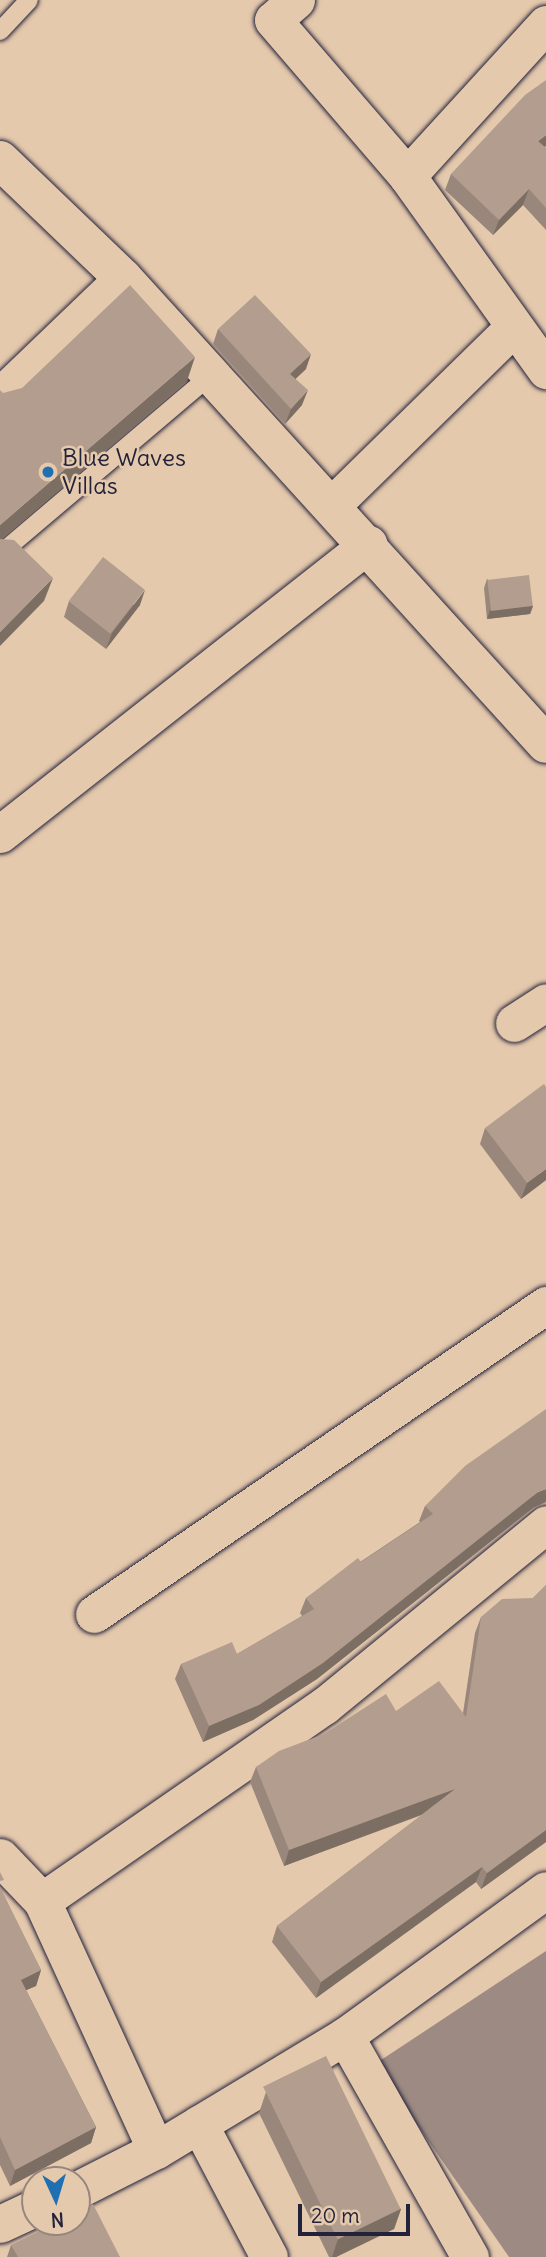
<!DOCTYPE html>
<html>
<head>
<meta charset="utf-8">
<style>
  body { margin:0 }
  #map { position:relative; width:546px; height:2257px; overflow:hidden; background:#e5c9ad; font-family:Delius,sans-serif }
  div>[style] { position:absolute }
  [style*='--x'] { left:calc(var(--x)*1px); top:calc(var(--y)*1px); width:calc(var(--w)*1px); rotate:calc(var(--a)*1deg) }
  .water>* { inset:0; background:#9d8b83 }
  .roads { filter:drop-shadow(0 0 2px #22223b) drop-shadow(0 0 2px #22223b) }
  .service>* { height:18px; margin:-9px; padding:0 9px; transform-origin:9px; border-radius:9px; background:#e5c9ad }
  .minor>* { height:37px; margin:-18.5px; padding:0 18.5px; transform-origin:18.5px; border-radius:18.5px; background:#e5c9ad }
  .tertiary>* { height:38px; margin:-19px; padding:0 19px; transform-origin:19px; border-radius:19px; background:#e5c9ad }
  .wall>* { inset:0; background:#99877b }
  .shaded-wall>* { inset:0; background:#7d6e64 }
  .building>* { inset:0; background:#b29d8f; transform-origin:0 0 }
  .dots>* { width:19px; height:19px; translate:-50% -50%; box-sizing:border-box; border:4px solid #e5c9ad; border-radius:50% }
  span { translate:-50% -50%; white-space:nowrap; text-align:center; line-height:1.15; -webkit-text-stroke:5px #e5c9ad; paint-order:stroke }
  .poi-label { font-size:24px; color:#22223b }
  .left { translate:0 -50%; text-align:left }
  .north { position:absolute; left:21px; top:2166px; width:70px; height:70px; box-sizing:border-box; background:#e5c9ad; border:2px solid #97867f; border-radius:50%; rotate:176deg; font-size:19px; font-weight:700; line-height:28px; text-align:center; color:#22223b }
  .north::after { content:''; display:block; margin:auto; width:24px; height:32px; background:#1f6fb2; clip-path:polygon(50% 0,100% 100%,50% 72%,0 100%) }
  .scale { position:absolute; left:298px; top:2204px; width:112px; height:32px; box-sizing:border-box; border:4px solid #22223b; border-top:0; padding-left:9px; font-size:21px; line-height:24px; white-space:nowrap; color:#22223b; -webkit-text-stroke:5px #e5c9ad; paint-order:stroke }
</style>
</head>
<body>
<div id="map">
  <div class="water">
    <div style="clip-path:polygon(546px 1951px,546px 2257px,509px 2257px,375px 2064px)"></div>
  </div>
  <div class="roads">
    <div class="service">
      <div style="--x:0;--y:31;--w:42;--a:-46.9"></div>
      <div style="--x:0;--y:554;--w:278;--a:-40.3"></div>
    </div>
    <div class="minor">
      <div style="--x:296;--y:0;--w:30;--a:139"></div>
      <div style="--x:273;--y:20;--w:206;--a:49.3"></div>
      <div style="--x:407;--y:176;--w:239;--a:54.4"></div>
      <div style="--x:407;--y:176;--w:206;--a:-47.6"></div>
      <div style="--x:0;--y:396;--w:170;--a:-43.8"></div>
      <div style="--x:333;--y:504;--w:252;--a:-44.4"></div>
      <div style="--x:0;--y:834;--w:469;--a:-38.2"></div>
      <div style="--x:514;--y:1023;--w:38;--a:-33"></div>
      <div style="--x:94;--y:1614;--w:548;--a:-34.36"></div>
      <div style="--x:0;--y:1857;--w:61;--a:46.3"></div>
      <div style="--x:345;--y:2036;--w:254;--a:60.5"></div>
      <div style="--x:199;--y:2124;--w:150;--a:62.2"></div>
      <div style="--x:156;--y:2150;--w:274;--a:-114.6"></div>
      <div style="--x:42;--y:1901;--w:343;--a:-34.7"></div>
      <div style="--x:324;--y:1706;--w:287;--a:-39.3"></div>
      <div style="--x:77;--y:2190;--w:89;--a:-26.9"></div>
      <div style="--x:156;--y:2150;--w:221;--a:-31.1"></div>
      <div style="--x:345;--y:2036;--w:248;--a:-36"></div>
      <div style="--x:0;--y:2224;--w:38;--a:-25"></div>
    </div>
    <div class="tertiary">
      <div style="--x:0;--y:160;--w:170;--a:43.8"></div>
      <div style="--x:123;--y:278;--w:629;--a:47.77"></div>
    </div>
  </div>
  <div class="wall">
    <div style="clip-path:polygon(545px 147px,546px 148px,546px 230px,523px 205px,493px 235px,445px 190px,451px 174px)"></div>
    <div style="clip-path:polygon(218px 329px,306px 369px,295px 379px,302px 405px,285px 424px,213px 344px)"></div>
    <div style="clip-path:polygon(487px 579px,533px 606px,530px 614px,487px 619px,484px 588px)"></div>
    <div style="clip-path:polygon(69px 601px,140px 605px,106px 649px,64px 617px)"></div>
    <div style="clip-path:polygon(485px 1128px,546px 1180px,521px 1199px,480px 1144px)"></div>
    <div style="clip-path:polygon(425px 1506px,533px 1508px,317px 1679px,253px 1720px,203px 1742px,175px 1679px,181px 1664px,237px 1654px,302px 1616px,300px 1613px,306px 1598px,420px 1522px,419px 1521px)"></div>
    <div style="clip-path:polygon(546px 1585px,546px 1842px,481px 1889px,476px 1882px,316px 1998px,272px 1942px,277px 1926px,422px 1815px,284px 1866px,250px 1782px,256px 1767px,396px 1711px,463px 1713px,475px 1633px,481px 1617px,533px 1598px)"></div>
    <div style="clip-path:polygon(0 1872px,0 1888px,41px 1970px,36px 1986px,26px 1990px,96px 2127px,91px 2143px,10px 2186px,0 2165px)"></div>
    <div style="clip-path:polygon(266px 2092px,401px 2209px,394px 2229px,336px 2257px,329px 2257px,259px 2113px)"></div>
    <div style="clip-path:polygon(11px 2245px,120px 2257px,7px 2257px)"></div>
  </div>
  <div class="shaded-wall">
    <div style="clip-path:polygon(546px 135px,546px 146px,532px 156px,538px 141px)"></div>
    <div style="clip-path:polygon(529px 189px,523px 205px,493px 235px,499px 220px)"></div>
    <div style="clip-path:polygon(311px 354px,306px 369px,285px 389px,290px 374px)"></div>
    <div style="clip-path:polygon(195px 357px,187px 381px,0 541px,0 525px)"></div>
    <div style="clip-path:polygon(308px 390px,302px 405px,285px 424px,291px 409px)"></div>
    <div style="clip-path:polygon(53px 578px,44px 601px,0 646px,0 632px)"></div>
    <div style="clip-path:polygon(145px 590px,140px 605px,106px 649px,112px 633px)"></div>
    <div style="clip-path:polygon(533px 606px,530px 614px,487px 619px,490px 610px)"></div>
    <div style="clip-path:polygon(546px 1169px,546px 1180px,521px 1199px,527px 1183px)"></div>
    <div style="clip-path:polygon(546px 1489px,546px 1502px,533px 1508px,317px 1679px,253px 1720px,203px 1742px,209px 1726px,538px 1492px)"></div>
    <div style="clip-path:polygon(455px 1789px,450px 1804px,284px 1866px,289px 1850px)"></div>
    <div style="clip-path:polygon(546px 1830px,546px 1842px,481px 1889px,487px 1873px)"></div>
    <div style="clip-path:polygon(482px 1867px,476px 1882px,316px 1998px,321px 1982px)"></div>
    <div style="clip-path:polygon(41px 1970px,36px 1986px,15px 1995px,21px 1980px)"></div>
    <div style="clip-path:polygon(96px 2127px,91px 2143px,10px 2186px,15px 2170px)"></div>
    <div style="clip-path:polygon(401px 2209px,394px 2229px,336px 2257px,332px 2257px,338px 2239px)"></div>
  </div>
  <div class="building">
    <div style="clip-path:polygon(546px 80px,546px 135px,538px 141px,546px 148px,546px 208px,529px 189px,499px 220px,451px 174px,525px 95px)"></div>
    <div style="clip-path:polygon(130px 285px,195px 357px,0 525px,0 390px,3px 393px,22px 388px)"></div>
    <div style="clip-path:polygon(255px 295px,311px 354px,290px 374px,308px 390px,291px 409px,218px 329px)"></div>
    <div style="clip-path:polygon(0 537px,0 539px,14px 540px,53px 578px,0 632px)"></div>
    <div style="left:103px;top:557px;width:53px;height:56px;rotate:38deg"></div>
    <div style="left:529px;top:575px;width:31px;height:42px;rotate:83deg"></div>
    <div style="clip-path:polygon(544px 1084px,546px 1087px,546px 1169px,527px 1183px,485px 1128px)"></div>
    <div style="clip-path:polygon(546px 1409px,546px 1489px,538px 1492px,323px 1663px,259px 1705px,209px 1726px,181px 1664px,232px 1642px,237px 1654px,314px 1609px,306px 1598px,358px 1558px,361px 1562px,433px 1514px,425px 1506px,465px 1466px)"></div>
    <div style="clip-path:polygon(546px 1585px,546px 1830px,487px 1873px,482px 1867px,321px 1982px,277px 1926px,455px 1789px,289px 1850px,256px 1767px,279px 1751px,324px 1734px,386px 1694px,396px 1711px,439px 1681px,466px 1717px,481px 1617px,502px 1599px,533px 1598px)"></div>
    <div style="clip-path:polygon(0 1872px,4px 1880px,0 1881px)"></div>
    <div style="clip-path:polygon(0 1887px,41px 1970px,21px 1980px,96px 2127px,15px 2170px,0 2137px)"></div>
    <div style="left:326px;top:2056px;width:170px;height:70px;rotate:64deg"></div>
    <div style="clip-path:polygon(93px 2204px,120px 2257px,18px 2257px,11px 2245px,58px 2222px,77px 2222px,77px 2212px)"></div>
  </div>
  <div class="dots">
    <div style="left:48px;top:472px;background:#1f6fb2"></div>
  </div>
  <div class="poi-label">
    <span class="left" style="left:62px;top:472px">Blue Waves<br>Villas</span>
  </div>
  <div class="north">N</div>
  <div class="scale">20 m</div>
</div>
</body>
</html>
